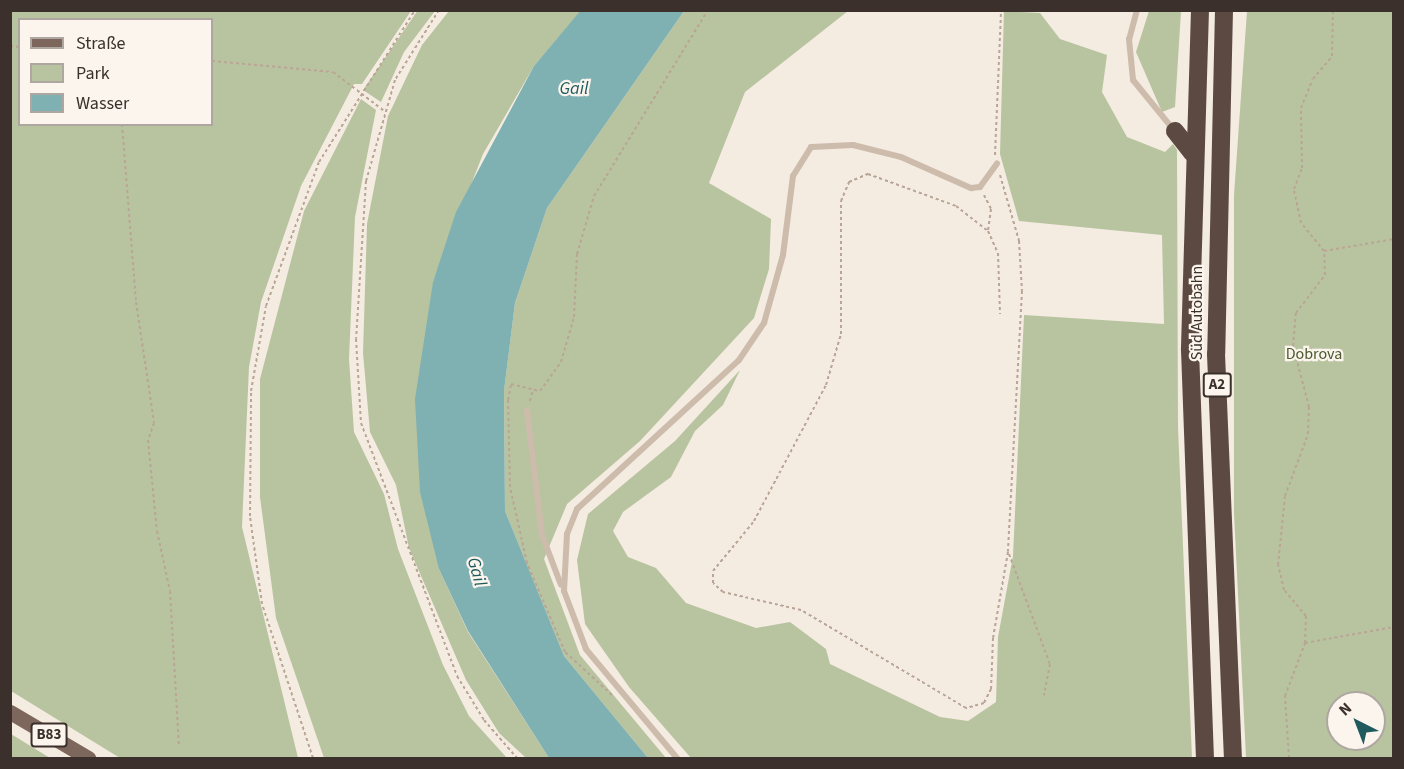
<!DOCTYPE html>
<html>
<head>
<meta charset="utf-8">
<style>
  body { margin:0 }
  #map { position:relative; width:1404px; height:769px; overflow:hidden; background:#f4ebe1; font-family:"Source Sans 3",sans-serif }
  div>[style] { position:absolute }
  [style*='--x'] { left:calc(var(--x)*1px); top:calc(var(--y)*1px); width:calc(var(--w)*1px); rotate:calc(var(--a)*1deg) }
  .green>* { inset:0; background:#b8c4a0 }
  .water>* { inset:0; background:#7fb0b2 }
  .path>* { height:2px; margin-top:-1px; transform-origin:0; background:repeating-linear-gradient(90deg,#b9a596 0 3px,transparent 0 6px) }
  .lane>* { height:6px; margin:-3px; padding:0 3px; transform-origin:3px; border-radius:3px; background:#cdbbac }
  .primary>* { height:15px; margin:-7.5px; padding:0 7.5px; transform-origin:7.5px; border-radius:7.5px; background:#7d675c }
  .highway>* { height:18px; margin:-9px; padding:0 9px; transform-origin:9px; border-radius:9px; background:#5c4a42 }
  span { translate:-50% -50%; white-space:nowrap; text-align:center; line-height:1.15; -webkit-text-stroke:4.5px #fbf5ee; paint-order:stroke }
  .shield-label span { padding:2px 4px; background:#fbf5ee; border:2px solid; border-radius:4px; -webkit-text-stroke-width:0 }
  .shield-label { font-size:15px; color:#3b302b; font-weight:700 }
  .street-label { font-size:16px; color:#3b302b }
  .park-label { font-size:16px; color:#4a5a2e }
  .water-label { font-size:18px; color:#1f5a5e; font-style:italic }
  .frame { position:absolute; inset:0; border:12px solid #3b302b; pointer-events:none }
  .legend { position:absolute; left:18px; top:18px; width:195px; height:108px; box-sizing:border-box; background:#fbf5ee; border:2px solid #aea6a0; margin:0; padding:8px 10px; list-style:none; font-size:18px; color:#3b302b }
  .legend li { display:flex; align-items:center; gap:12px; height:30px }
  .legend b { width:30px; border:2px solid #aea6a0 }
  .north { position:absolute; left:1326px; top:691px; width:60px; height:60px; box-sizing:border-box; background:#fbf5ee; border:2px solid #aea6a0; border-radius:50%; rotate:318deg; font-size:16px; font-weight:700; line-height:24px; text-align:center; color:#3b302b }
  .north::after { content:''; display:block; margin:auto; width:21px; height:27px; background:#1f5a5e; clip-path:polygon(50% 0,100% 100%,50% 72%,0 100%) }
</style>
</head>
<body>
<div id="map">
  <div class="green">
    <div style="clip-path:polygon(418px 10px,435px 11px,404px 52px,381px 102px,363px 90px)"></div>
    <div style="clip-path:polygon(evenodd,10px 11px,411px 11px,362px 84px,354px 84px,301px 186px,261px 302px,249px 367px,242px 527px,298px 758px,120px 758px,11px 691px,10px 11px,20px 20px,212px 20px,212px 124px,20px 124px,20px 20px)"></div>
    <div style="clip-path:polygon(449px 11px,581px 11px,534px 66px,483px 154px,433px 282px,439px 569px,468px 632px,549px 758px,526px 758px,499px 733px,466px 680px,409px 548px,396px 485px,370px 432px,363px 353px,367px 224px,388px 116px,422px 45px)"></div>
    <div style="clip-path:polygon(684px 11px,848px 11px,745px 92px,709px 183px,771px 219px,769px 269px,754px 318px,640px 441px,567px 504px,544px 559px,580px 655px,666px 758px,648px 758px,564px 656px,505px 511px,504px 391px,515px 303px,547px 208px)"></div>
    <div style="clip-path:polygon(1004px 11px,1040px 13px,1060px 39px,1107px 55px,1102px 92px,1127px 137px,1165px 152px,1173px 144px,1177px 150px,1178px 428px,1192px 758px,691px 758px,629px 687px,585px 624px,577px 560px,588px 514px,675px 441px,740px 370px,723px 405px,695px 431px,671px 477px,623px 512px,613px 531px,628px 557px,656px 568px,686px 603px,756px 628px,790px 622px,826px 649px,830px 664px,940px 717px,968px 721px,996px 702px,998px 637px,1013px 556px,1024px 315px,1164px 324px,1162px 235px,1019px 221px,1000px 154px)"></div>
    <div style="clip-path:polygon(1149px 11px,1181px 11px,1175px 107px,1162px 112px,1136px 52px)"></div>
    <div style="clip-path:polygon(evenodd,1247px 11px,1393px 11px,1393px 758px,1246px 758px,1234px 513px,1234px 195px,1247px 11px,1338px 703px,1374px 703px,1374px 739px,1338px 739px,1338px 703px)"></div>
    <div style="clip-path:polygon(361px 99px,376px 110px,355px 217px,349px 359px,354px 432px,384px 494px,398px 549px,443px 665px,469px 716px,507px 758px,324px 758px,276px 618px,260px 497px,260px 379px,304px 211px)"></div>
    <div style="clip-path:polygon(10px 734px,11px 734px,50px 758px,11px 758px)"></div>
  </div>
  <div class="water">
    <div style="clip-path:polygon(581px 10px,684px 11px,547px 208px,515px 303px,504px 391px,505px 511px,564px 656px,648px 758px,549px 758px,468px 631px,439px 569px,420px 492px,415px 399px,433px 282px,456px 212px,534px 66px)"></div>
  </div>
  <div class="path">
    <div style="--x:439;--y:10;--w:83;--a:122.2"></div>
    <div style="--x:395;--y:80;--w:105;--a:106"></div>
    <div style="--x:366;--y:181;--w:158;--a:93.6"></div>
    <div style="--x:356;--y:339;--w:84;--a:86.6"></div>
    <div style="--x:361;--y:423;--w:271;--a:69.2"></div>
    <div style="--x:457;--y:676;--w:52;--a:58.5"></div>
    <div style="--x:484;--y:720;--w:50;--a:49"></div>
    <div style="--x:10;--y:46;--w:10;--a:6"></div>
    <div style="--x:212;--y:61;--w:121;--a:5.2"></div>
    <div style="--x:333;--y:72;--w:63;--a:37.2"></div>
    <div style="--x:122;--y:124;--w:179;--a:85.5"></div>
    <div style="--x:136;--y:302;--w:122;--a:81.5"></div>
    <div style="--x:154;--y:423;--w:18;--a:109"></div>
    <div style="--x:148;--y:440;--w:91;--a:84.4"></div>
    <div style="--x:157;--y:531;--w:61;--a:77.8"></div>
    <div style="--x:170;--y:591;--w:156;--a:86.7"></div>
    <div style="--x:995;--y:155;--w:145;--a:-87.6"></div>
    <div style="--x:1000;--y:175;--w:69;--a:73.9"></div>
    <div style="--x:1019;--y:241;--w:50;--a:86.6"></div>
    <div style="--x:1022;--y:291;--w:261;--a:93.1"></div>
    <div style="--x:1008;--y:552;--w:87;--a:99.9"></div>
    <div style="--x:993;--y:638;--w:51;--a:92.2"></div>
    <div style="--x:991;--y:689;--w:16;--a:117"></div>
    <div style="--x:984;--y:703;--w:19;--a:164"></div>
    <div style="--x:966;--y:708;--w:192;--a:-149.3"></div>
    <div style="--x:801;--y:610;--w:80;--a:-167"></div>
    <div style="--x:723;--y:592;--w:13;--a:-138"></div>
    <div style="--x:713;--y:583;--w:12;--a:-90"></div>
    <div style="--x:713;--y:571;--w:65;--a:-50.6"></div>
    <div style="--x:754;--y:521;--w:154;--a:-62.1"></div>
    <div style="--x:826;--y:385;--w:53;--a:-73.6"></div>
    <div style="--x:841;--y:334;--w:133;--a:-90"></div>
    <div style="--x:841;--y:201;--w:21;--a:-67"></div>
    <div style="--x:849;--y:182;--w:21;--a:-23"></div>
    <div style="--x:868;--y:174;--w:94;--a:20"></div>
    <div style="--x:956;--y:206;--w:41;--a:38"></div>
    <div style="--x:988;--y:231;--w:24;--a:66"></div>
    <div style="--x:998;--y:253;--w:61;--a:88.1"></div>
    <div style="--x:984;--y:195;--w:16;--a:63"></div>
    <div style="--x:991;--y:209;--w:22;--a:98"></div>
    <div style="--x:1324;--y:251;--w:71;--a:-9.7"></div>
    <div style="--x:530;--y:401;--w:12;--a:-76"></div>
    <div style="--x:1009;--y:554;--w:117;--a:69.6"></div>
    <div style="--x:1050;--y:664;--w:32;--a:101"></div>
    <div style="--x:1305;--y:643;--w:90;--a:-10.2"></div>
    <div style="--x:612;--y:695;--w:64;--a:-137.5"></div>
    <div style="--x:565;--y:652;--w:97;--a:-113.1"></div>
    <div style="--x:527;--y:563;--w:78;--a:-102.6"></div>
    <div style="--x:510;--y:487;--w:87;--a:-91.3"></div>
    <div style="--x:508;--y:400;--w:16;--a:-79"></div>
    <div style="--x:511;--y:384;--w:30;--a:14"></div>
    <div style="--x:540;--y:391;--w:36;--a:-54"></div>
    <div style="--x:561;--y:362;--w:47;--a:-73.9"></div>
    <div style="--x:574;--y:317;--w:63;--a:-87.3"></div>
    <div style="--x:577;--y:254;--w:60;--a:-73.7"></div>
    <div style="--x:594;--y:196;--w:218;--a:-58.5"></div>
    <div style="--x:313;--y:758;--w:162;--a:-108.3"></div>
    <div style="--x:262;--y:604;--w:89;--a:-97.8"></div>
    <div style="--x:250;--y:516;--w:125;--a:-89.5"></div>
    <div style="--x:251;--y:391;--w:86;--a:-80"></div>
    <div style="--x:266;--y:306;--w:153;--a:-69.8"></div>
    <div style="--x:319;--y:162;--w:180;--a:-57.7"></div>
    <div style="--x:1289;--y:758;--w:62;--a:-93.7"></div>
    <div style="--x:1285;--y:696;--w:57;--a:-69.3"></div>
    <div style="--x:1305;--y:643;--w:27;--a:-88"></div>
    <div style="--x:1306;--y:616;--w:34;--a:-130"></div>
    <div style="--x:1284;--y:590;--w:26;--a:-103"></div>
    <div style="--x:1278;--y:565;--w:69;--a:-84.2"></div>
    <div style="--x:1285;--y:496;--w:66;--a:-69.6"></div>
    <div style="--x:1308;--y:434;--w:27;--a:-88"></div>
    <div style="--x:1309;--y:407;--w:63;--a:-104.7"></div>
    <div style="--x:1293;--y:346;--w:33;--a:-85"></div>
    <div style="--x:1296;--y:313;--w:48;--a:-52.7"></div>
    <div style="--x:1325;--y:275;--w:24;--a:-92"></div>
    <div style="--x:1324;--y:251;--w:36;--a:-129"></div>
    <div style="--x:1301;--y:223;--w:35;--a:-102"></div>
    <div style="--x:1294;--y:189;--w:22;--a:-69"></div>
    <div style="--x:1302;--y:168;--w:60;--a:-91"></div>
    <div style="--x:1301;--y:108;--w:31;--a:-68"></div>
    <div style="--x:1313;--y:79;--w:30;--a:-50"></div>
    <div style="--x:1332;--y:56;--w:46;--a:-88.8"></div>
  </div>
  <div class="lane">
    <div style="--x:1137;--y:10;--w:30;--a:105"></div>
    <div style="--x:1129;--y:39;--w:41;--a:84.4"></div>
    <div style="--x:1133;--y:80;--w:63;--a:50.8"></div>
    <div style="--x:527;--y:410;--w:126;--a:83.2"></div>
    <div style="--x:542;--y:535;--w:53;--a:69.2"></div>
    <div style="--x:677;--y:758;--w:142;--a:-129.9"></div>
    <div style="--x:586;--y:649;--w:62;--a:-110.8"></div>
    <div style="--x:564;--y:591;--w:57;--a:-87"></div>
    <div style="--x:567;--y:534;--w:27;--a:-68"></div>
    <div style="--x:577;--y:509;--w:220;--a:-42.6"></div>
    <div style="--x:739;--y:360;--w:45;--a:-56"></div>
    <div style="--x:764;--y:323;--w:71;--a:-74.4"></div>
    <div style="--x:783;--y:255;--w:80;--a:-82.8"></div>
    <div style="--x:793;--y:176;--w:34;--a:-58"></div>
    <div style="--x:811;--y:147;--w:42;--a:-2.7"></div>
    <div style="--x:853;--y:145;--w:49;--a:14"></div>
    <div style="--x:901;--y:157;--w:77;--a:23.9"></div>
    <div style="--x:971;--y:188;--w:9;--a:-6"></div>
    <div style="--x:980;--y:187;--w:29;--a:-54"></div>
  </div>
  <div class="primary">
    <div style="--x:10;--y:712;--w:91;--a:30.5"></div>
  </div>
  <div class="highway">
    <div style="--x:1200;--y:10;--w:340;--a:91.7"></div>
    <div style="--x:1190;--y:350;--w:408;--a:87.9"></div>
    <div style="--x:1224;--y:10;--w:344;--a:91.3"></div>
    <div style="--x:1216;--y:354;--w:404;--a:87.6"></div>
    <div style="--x:1175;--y:131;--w:28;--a:52"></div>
  </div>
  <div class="shield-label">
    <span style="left:1217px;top:385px">A2</span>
    <span style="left:49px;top:735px">B83</span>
  </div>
  <div class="street-label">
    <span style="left:1197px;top:313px;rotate:-90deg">Süd Autobahn</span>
  </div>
  <div class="park-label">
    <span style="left:1314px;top:354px">Dobrova</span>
  </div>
  <div class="water-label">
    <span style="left:574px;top:89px">Gail</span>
    <span style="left:476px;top:572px;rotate:74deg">Gail</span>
  </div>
  <div class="frame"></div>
  <ul class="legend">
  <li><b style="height:8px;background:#7d675c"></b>Straße</li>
  <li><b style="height:16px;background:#b8c4a0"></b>Park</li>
  <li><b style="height:16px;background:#7fb0b2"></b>Wasser</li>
  </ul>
  <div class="north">N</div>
</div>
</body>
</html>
